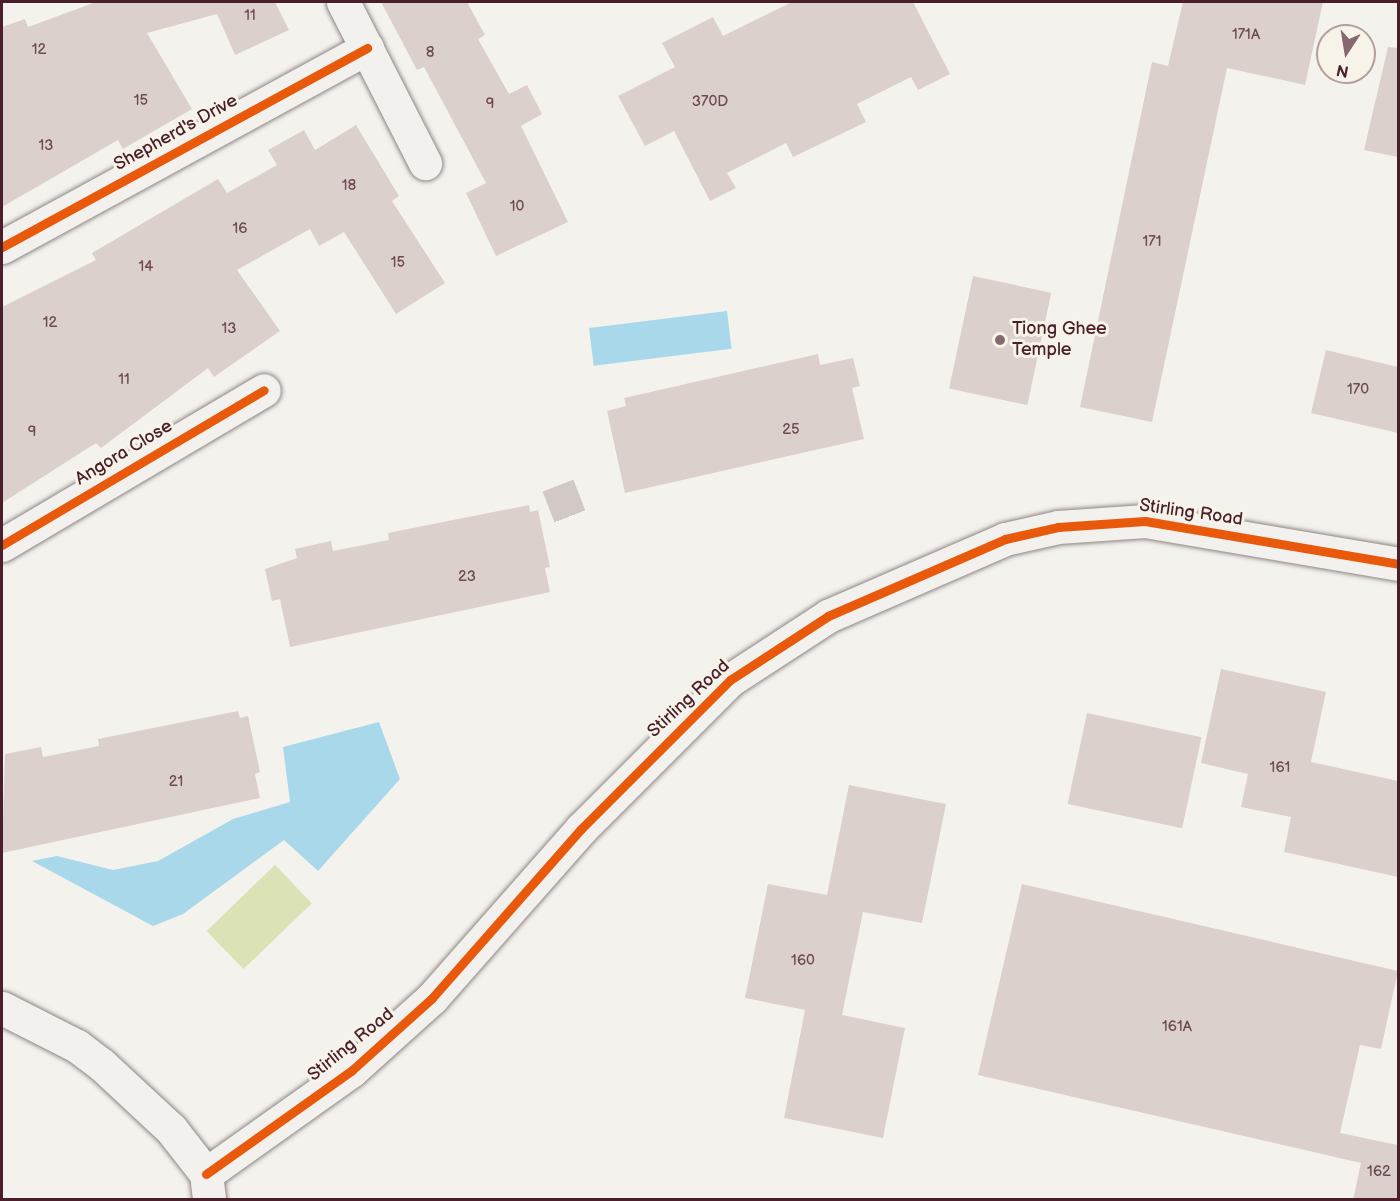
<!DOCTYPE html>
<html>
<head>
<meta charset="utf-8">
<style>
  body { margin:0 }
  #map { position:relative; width:1400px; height:1201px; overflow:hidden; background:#f4f2ec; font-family:"Balsamiq Sans",sans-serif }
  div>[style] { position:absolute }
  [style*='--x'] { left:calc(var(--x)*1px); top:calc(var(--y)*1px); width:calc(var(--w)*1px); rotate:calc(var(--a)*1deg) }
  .green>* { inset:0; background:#dae2b6; transform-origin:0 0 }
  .water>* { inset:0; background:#aad8eb; transform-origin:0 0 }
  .building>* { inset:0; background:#dcd0cd; transform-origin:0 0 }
  .minor-tunnel>* { height:33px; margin-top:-16.5px; transform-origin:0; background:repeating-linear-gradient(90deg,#d2c8c5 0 33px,transparent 0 49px) }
  .roads { filter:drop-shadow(0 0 2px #8f8685) drop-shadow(0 0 2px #8f8685) }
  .minor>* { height:33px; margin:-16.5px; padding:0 16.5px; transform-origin:16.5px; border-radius:16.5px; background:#f2f1ed }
  .cycleway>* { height:9px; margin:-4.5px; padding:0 4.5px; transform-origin:4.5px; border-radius:4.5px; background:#e8590c }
  .dots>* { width:16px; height:16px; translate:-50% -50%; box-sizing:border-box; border:3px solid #f7f3e8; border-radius:50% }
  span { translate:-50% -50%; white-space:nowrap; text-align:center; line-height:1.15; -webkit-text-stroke:6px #f7f3e8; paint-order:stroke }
  .number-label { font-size:15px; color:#6e4b54 }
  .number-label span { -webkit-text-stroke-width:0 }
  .street-label { font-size:18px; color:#4a1f2b }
  .poi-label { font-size:18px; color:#4a1f2b }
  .left { translate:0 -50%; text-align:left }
  .frame { position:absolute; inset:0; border:3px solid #4a1f2b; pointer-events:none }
  .north { position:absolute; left:1316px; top:24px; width:60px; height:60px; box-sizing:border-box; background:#f7f3e8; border:2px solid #b29e9c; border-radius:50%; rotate:192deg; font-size:16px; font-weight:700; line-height:24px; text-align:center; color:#4a1f2b }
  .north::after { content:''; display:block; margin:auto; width:21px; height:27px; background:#86696f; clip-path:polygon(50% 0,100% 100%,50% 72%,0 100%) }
</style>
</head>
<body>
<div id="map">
  <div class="green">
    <div style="left:275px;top:865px;width:53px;height:95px;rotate:46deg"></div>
  </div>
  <div class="water">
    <div style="left:727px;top:311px;width:38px;height:139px;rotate:83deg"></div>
    <div style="clip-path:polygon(379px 722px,400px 779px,318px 871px,284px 840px,183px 914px,153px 926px,32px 861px,57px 856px,113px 870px,158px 861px,233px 819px,290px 802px,283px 747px)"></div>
  </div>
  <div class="building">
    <div style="clip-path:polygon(96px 2px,275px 2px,289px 30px,235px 55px,217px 14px,147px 33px,192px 109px,123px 149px,118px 140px,2px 207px,2px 27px,25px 19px,28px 27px)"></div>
    <div style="clip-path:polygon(381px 2px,467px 2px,485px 35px,478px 39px,509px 94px,527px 85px,542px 114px,521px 126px,568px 222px,496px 256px,466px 193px,486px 183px,424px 67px,417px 70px)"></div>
    <div style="clip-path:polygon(792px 2px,913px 2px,950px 74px,918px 90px,911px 77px,857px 104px,866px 122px,793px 157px,786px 143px,727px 173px,736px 188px,710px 201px,674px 131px,645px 146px,618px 96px,675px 67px,662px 43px,713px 17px,723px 36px)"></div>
    <div style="clip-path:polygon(1183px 2px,1323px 2px,1305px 85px,1227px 68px,1152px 422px,1080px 407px,1152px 62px,1168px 66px)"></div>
    <div style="clip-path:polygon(1388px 47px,1398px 48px,1398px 157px,1364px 150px)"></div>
    <div style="clip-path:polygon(356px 125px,399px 196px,392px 201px,445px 283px,396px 314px,344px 232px,319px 246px,310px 229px,237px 270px,280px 331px,214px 377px,208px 368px,101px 448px,96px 443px,2px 503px,2px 307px,96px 260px,92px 253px,218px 179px,227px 193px,277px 165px,268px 150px,304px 130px,315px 150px)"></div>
    <div style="left:973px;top:276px;width:80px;height:115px;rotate:12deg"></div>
    <div style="clip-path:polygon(1326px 350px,1398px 367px,1398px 433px,1311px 413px)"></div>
    <div style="clip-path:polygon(818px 354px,820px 365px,853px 358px,860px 386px,852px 388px,864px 439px,625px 493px,607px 411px,626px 406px,624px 398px)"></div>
    <div style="clip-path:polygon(529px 505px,530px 512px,538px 510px,550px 567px,545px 568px,550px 592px,290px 647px,280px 599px,272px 601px,265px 569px,297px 558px,295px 549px,331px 541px,333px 551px,389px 540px,388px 533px)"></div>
    <div style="clip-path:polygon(1221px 669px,1326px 692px,1311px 762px,1398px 781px,1398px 877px,1284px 852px,1291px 817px,1241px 807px,1248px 774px,1201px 763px)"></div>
    <div style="clip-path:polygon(238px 711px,240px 718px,248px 716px,260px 772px,255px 774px,260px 798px,2px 853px,5px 754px,41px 747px,43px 757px,99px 746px,98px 739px)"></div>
    <div style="left:1087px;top:713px;width:117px;height:93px;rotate:12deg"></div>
    <div style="clip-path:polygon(849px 785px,946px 804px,922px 923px,863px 912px,842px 1015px,905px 1028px,883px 1138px,784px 1118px,805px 1010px,745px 998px,768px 884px,827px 895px)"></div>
    <div style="clip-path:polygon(1022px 884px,1398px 971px,1381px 1049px,1360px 1045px,1340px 1133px,1398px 1145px,1398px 1200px,1353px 1200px,1361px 1163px,978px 1075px)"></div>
  </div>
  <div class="minor-tunnel">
    <div style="--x:558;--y:485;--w:36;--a:69"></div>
  </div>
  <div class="roads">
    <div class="minor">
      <div style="--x:343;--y:2;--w:181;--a:63"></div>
      <div style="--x:2;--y:247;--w:416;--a:-28.6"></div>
      <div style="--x:2;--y:545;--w:304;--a:-30.6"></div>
      <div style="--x:2;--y:1008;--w:84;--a:26.9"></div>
      <div style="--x:77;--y:1046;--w:30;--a:37"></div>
      <div style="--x:101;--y:1064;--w:96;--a:42.9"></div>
      <div style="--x:171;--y:1129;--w:57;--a:52.1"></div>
      <div style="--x:206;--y:1174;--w:26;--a:83"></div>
      <div style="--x:206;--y:1174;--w:178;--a:-35.4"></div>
      <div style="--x:351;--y:1071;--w:109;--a:-42"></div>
      <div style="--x:432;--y:998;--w:225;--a:-48.6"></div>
      <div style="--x:581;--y:829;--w:211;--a:-45"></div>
      <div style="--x:730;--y:680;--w:117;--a:-33.1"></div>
      <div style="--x:828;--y:616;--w:193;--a:-23.5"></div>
      <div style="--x:1005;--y:539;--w:54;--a:-12.8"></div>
      <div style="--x:1058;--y:527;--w:87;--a:-3.9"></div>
      <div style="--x:1145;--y:521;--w:257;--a:9.6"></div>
    </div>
  </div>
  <div class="cycleway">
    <div style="--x:2;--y:247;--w:416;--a:-28.6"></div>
    <div style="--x:2;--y:545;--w:304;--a:-30.6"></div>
    <div style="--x:206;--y:1174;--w:178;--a:-35.4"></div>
    <div style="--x:351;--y:1071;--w:109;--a:-42"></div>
    <div style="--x:432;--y:998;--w:225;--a:-48.6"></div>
    <div style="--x:581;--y:829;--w:211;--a:-45"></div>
    <div style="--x:730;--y:680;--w:117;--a:-33.1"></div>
    <div style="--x:828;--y:616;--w:193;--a:-23.5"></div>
    <div style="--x:1005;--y:539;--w:54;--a:-12.8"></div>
    <div style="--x:1058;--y:527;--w:87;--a:-3.9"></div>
    <div style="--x:1145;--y:521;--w:257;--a:9.6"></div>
  </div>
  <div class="dots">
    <div style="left:1000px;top:340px;background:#86696f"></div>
  </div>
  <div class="number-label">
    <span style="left:250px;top:16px">11</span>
    <span style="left:1246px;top:35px">171A</span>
    <span style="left:39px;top:50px">12</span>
    <span style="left:430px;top:53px">8</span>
    <span style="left:141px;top:101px">15</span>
    <span style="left:710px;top:102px">370D</span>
    <span style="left:490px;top:104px">9</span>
    <span style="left:46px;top:146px">13</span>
    <span style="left:349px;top:186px">18</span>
    <span style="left:517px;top:207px">10</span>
    <span style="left:240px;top:229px">16</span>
    <span style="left:1152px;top:242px">171</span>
    <span style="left:398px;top:263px">15</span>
    <span style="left:146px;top:267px">14</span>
    <span style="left:50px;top:323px">12</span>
    <span style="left:229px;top:329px">13</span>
    <span style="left:124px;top:380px">11</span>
    <span style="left:1358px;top:390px">170</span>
    <span style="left:791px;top:430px">25</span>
    <span style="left:32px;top:432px">9</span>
    <span style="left:467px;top:577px">23</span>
    <span style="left:1280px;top:768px">161</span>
    <span style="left:176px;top:782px">21</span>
    <span style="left:803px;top:961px">160</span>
    <span style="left:1177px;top:1027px">161A</span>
    <span style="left:1379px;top:1172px">162</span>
  </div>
  <div class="street-label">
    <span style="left:176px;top:133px;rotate:-29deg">Shepherd's Drive</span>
    <span style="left:124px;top:453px;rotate:-31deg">Angora Close</span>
    <span style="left:1191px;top:513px;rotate:8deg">Stirling Road</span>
    <span style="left:689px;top:699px;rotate:-43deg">Stirling Road</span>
    <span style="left:351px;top:1045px;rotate:-39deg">Stirling Road</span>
  </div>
  <div class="poi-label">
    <span class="left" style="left:1012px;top:340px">Tiong Ghee<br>Temple</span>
  </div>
  <div class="frame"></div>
  <div class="north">N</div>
</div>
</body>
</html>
